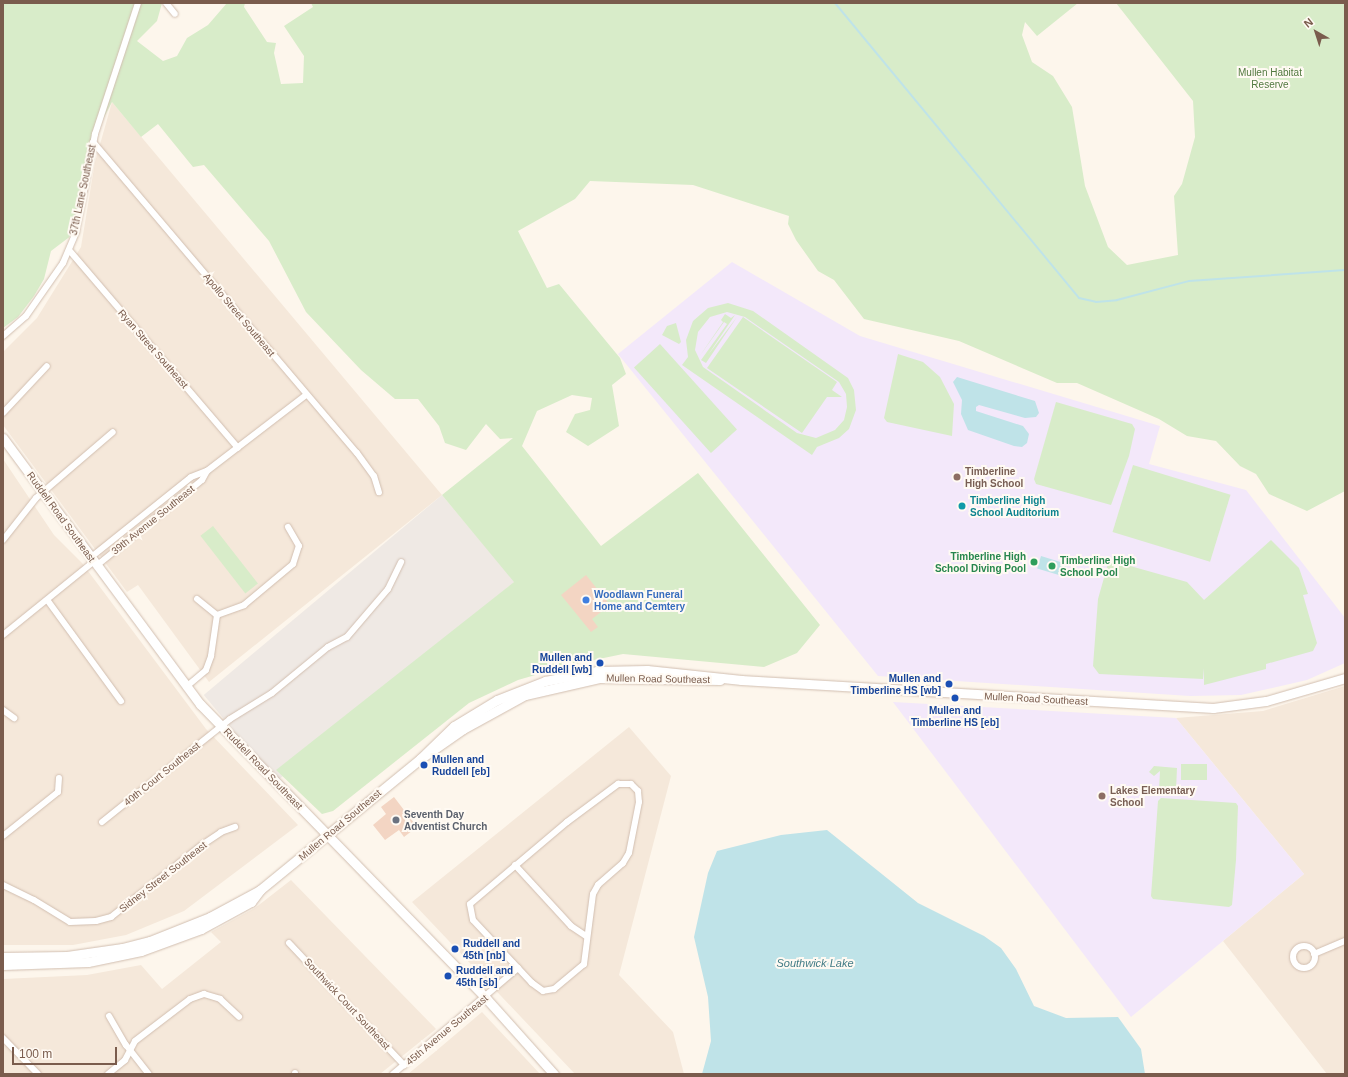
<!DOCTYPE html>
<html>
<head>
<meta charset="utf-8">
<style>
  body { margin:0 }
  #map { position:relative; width:1348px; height:1077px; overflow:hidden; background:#fdf6ec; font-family:Arial,sans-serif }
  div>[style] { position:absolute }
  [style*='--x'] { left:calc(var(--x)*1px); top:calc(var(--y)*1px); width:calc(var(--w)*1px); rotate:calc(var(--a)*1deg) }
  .residential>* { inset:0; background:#f5e8da }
  .industrial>* { inset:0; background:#efe9e4; transform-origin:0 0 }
  .education>* { inset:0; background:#f3e8fa }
  .green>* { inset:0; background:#d8ecc9; transform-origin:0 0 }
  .water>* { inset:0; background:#bfe3e8; transform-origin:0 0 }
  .stream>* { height:2px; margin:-1px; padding:0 1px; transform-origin:1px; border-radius:1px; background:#bfe3e8 }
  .building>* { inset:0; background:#f3d5c3 }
  .roads { filter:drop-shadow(0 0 1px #d1beb0) drop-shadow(0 0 1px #d1beb0) }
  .street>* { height:6px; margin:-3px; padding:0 3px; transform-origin:3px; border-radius:3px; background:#fff }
  .street>.ring { margin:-3px; padding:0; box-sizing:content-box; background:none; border:6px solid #fff; border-radius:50% }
  .secondary>* { height:9px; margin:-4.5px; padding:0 4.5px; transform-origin:4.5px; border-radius:4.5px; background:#fff }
  .dots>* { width:11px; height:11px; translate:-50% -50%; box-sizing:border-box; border:2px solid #fffaf3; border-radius:50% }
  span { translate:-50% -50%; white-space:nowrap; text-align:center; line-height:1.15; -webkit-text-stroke:4px #fffaf3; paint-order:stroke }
  .park-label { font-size:10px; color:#537a41 }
  .street-label { font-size:10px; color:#7a5c4d }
  .education-label { font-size:10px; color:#785e54; font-weight:700 }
  .left { translate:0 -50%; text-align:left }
  .culture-label { font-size:10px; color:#0d838f; font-weight:700 }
  .leisure-label { font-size:10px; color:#27864d; font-weight:700 }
  .right { translate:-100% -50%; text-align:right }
  .shop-label { font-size:10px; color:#366cbe; font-weight:700 }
  .transit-label { font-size:10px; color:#164399; font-weight:700 }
  .worship-label { font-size:10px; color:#5b616d; font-weight:700 }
  .water-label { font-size:11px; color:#437c86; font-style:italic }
  .frame { position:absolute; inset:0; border:4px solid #7a5c4d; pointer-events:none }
  .north { position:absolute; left:1296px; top:12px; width:40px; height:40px; -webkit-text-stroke:3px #fffaf3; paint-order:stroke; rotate:321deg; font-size:11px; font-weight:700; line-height:16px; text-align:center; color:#7a5c4d }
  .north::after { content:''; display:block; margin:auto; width:14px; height:18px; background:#7a5c4d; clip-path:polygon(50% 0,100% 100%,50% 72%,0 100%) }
  .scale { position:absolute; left:12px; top:1047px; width:105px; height:18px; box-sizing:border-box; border:2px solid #7a5c4d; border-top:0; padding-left:5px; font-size:12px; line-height:14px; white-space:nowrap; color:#7a5c4d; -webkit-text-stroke:3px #fffaf3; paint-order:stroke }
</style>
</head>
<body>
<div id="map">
  <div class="residential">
    <div style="clip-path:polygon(112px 102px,442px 495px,209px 682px,138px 585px,127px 592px,3px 425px,3px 352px,37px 318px,81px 247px,95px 162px)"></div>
    <div style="clip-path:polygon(3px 459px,54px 535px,82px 563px,206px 729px,298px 825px,184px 911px,126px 935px,73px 945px,3px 945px)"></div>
    <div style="clip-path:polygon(1345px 686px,1345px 1074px,1327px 1074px,1223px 941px,1304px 874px,1176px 718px,1263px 711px)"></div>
    <div style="clip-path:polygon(629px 727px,671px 776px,619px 975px,673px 1032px,684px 1074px,575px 1074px,412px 902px)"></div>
    <div style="clip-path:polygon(291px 880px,436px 1029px,380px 1074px,3px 1074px,3px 979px,87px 975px,141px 965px,162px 989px,221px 942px,211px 932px,255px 908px)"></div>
    <div style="clip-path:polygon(482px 1012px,540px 1074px,408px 1074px,436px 1051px)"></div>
  </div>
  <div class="industrial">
    <div style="left:442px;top:495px;width:113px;height:311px;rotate:50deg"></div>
  </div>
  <div class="education">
    <div style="clip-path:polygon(732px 262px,860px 336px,1160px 426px,1149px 464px,1246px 490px,1345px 618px,1345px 663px,1307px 680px,1241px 695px,1190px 696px,878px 676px,618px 354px)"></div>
    <div style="clip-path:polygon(893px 702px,1176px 718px,1304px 874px,1131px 1017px)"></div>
  </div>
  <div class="green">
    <div style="clip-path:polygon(3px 3px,162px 3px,157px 21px,137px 41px,163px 61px,177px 56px,187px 38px,208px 25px,227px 3px,245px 3px,244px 7px,267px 42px,276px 43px,274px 53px,281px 84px,303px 83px,304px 56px,284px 26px,313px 7px,311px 3px,1078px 3px,1037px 36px,1025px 22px,1022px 35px,1032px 62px,1053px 76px,1072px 107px,1085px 186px,1108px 247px,1127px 265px,1178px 255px,1174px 196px,1182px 184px,1195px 137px,1193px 101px,1116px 3px,1345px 3px,1345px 491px,1307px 511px,1269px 494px,1256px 474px,1240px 466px,1216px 441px,1187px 436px,1159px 419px,1077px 383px,1057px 383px,959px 341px,864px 319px,834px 280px,818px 271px,796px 240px,788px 224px,789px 216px,693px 185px,590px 181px,575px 199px,518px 231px,547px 288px,559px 284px,620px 358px,626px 374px,612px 385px,619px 426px,588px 446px,566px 432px,575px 414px,590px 410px,592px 398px,572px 395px,537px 411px,522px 446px,601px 546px,698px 473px,820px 625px,797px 653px,764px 667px,623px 654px,570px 665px,518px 680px,469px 703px,333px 811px,322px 814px,276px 770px,514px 582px,442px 495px,513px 438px,500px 439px,486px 424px,466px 450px,445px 443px,439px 426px,418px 399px,395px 399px,361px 370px,306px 312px,269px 241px,204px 165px,193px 167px,158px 124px,141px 137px,112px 102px,95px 135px,76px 232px,51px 251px,44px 279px,34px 296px,18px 317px,3px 328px)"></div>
    <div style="clip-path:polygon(evenodd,728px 303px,753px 311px,848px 378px,854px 390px,856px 410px,849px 429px,839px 438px,817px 447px,812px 455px,682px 365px,688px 357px,686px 340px,693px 321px,708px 308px,728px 303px,727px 312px,745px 317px,839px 382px,846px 394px,847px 407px,844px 420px,835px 430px,816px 438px,797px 433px,703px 367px,695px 350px,698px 332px,710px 317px,727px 312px)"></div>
    <div style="clip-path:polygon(725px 314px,731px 318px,735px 315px,708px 355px,737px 317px,706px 363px,701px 360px,727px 324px,724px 322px,699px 357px,723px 322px,721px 320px)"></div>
    <div style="clip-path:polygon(743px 317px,837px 382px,832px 390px,842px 397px,827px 397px,802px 433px,707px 368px)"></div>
    <div style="clip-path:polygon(676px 323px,681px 342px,679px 344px,662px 335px,667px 326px)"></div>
    <div style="left:660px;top:344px;width:115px;height:35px;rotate:48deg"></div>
    <div style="clip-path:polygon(898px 354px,923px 362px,940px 377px,954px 404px,952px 436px,887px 422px,884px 418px)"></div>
    <div style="clip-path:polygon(1056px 402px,1132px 424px,1135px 429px,1129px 456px,1111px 505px,1036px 484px,1034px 479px)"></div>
    <div style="left:1133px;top:465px;width:102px;height:70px;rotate:17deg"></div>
    <div style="left:213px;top:526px;width:73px;height:16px;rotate:52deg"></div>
    <div style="clip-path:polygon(1271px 540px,1299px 568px,1308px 594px,1303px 595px,1317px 643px,1313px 651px,1266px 664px,1266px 669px,1204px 685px,1204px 668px,1203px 679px,1099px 674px,1093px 666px,1098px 599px,1109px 560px,1187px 582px,1204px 600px)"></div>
    <div style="left:1181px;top:764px;width:26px;height:16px"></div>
    <div style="clip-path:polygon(1154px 766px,1177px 768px,1176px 791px,1159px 790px,1160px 771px,1154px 776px,1149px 772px)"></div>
    <div style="clip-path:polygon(1161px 798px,1236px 803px,1238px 806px,1236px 860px,1232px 905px,1229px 907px,1153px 899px,1151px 896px,1158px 801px)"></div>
  </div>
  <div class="water">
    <div style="clip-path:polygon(957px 377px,1035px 401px,1039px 413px,1036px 417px,1025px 418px,979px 405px,976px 407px,976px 411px,1023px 426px,1029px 434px,1027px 443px,1022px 447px,1014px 446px,968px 430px,961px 414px,962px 400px,953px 382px)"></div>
    <div style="left:1041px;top:556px;width:27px;height:13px;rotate:17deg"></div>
    <div style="clip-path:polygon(827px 830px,918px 903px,984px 936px,1001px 948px,1016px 969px,1034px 1006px,1066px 1018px,1118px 1017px,1141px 1049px,1145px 1074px,702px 1074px,711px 1041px,708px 997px,694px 937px,708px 873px,717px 851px,781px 835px)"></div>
  </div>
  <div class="stream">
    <div style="--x:835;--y:3;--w:383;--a:50.4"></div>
    <div style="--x:1079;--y:298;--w:17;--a:13"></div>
    <div style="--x:1096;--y:302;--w:21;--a:-5"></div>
    <div style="--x:1117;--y:300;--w:74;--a:-14.8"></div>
    <div style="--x:1189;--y:281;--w:156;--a:-4"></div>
  </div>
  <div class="building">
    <div style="clip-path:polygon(586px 575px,610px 605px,592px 619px,598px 627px,591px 632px,561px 595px)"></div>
    <div style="clip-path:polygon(394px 797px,417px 827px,404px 837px,399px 830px,385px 840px,373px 825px,386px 814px,381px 807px)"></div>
  </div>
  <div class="roads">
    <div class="street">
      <div style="--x:166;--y:3;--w:14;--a:51"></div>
      <div style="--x:93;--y:142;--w:408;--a:49.7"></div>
      <div style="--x:357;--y:453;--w:29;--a:54"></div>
      <div style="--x:374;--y:476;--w:17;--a:73"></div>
      <div style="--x:69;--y:250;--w:260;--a:49.5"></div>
      <div style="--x:3;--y:336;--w:30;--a:-41"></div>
      <div style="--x:26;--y:316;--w:65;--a:-55.1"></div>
      <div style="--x:63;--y:263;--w:34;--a:-67"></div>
      <div style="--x:76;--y:232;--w:100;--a:-79"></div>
      <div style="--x:95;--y:134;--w:138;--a:-71.8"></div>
      <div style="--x:3;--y:413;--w:64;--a:-46.9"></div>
      <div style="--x:207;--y:471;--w:125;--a:-37.5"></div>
      <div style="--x:3;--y:540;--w:53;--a:-51.8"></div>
      <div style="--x:36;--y:498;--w:101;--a:-40.6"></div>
      <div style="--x:90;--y:558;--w:129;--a:-38.7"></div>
      <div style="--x:191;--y:477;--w:17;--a:-21"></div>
      <div style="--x:207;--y:471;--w:10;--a:119"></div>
      <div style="--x:202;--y:480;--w:136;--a:140.9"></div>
      <div style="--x:197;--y:599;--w:26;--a:39"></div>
      <div style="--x:48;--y:601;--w:124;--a:53.9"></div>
      <div style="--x:3;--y:635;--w:116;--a:-39"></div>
      <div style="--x:186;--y:687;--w:26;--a:-40"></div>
      <div style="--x:206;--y:670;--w:15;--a:-70"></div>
      <div style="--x:211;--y:656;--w:41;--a:-81.7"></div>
      <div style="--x:217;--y:615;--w:29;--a:-20"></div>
      <div style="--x:244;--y:605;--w:64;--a:-39.9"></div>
      <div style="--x:293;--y:564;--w:19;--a:-72"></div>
      <div style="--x:299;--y:546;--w:22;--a:-120"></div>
      <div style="--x:3;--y:710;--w:14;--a:36"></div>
      <div style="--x:618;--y:784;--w:13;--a:0"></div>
      <div style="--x:631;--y:784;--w:10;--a:45"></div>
      <div style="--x:638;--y:791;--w:11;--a:85"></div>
      <div style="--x:639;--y:802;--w:52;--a:101.1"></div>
      <div style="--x:629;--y:853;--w:12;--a:121"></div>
      <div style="--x:623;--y:863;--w:33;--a:139"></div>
      <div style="--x:598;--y:885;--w:10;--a:119"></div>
      <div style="--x:593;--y:894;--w:71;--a:97.3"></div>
      <div style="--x:584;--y:964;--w:39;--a:140"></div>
      <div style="--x:554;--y:989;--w:11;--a:170"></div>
      <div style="--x:543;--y:991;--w:14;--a:-144"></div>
      <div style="--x:532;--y:983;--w:86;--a:-133.1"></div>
      <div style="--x:473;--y:920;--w:16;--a:-101"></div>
      <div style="--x:470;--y:904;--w:127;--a:-40.2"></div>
      <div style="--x:567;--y:822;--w:64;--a:-36.7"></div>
      <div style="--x:102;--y:822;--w:164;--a:-38.8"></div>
      <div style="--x:230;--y:719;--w:49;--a:-31.8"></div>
      <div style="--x:272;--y:693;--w:72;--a:-39.4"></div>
      <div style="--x:328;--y:647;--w:21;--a:-28"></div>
      <div style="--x:347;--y:637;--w:63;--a:-49.5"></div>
      <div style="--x:388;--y:589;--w:30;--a:-64"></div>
      <div style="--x:3;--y:836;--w:70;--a:-38.7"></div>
      <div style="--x:58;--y:792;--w:14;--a:-86"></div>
      <div style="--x:515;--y:865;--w:83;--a:47.4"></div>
      <div style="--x:571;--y:926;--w:18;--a:34"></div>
      <div style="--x:3;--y:885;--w:34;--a:26"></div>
      <div style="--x:34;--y:900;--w:42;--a:31.4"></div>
      <div style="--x:70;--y:922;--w:26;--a:-2"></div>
      <div style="--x:96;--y:921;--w:16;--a:-15"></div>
      <div style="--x:111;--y:917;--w:116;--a:-38.4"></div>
      <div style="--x:202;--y:845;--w:23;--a:-34"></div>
      <div style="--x:221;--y:832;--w:15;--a:-20"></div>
      <div style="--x:289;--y:943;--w:168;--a:46.7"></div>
      <div class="ring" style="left:1293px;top:946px;width:16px;height:16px"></div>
      <div style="--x:1314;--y:954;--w:34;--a:-23"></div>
      <div style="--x:109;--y:1016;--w:34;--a:60"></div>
      <div style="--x:126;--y:1045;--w:37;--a:52"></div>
      <div style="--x:3;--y:1038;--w:50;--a:45.8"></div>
      <div style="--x:108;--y:1074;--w:22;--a:-39"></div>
      <div style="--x:125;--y:1060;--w:21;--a:-62"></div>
      <div style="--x:135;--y:1041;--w:69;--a:-37.4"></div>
      <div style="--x:190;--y:999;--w:15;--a:-20"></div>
      <div style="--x:204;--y:994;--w:17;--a:17"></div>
      <div style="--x:220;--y:999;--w:26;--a:43"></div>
      <div style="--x:295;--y:1074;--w:1;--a:-90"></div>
      <div style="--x:393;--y:1074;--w:164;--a:-40.3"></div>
    </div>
    <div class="secondary">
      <div style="--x:3;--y:438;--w:331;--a:53.5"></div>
      <div style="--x:200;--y:704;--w:410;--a:45.8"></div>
      <div style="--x:486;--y:998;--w:102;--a:48.2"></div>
      <div style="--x:420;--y:759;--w:47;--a:-44.1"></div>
      <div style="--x:454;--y:726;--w:50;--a:-31.2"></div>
      <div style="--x:497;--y:700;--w:52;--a:-21.6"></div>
      <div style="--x:545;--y:681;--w:53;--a:-10.9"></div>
      <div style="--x:597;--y:671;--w:50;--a:-1.1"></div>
      <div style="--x:647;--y:670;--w:95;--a:6.1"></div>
      <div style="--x:741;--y:680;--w:473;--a:3.4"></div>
      <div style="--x:1213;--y:708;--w:53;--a:-7.5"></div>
      <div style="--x:1266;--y:701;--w:82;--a:-16.2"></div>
      <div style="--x:3;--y:957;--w:64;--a:-0.9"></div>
      <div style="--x:67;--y:956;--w:56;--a:-8.3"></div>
      <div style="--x:122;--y:948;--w:29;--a:-14"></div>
      <div style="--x:150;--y:941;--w:65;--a:-21.8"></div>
      <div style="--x:210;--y:917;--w:57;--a:-28.4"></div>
      <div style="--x:260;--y:890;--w:207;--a:-39.3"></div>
      <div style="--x:420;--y:759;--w:52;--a:-34.9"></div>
      <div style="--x:463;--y:729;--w:71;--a:-28.7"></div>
      <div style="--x:525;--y:695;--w:76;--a:-12.9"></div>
      <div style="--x:599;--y:678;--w:121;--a:0.9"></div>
      <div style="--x:3;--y:965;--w:85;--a:-2"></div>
      <div style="--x:88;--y:962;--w:54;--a:-11.7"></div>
      <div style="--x:141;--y:951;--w:64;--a:-20.1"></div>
      <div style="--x:201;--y:929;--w:57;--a:-28.4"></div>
      <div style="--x:251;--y:902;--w:15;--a:-53"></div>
    </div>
  </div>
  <div class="dots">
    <div style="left:957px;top:477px;background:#8d6e63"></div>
    <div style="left:962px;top:506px;background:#0f9aa8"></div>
    <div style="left:1034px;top:562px;background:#2e9e5b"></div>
    <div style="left:1052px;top:566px;background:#2e9e5b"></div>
    <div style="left:586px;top:600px;background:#3f7fe0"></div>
    <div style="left:600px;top:663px;background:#1a4fb4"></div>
    <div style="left:949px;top:684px;background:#1a4fb4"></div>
    <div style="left:955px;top:698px;background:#1a4fb4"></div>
    <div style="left:424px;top:765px;background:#1a4fb4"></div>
    <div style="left:1102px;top:796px;background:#8d6e63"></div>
    <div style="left:396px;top:820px;background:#6b7280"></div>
    <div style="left:455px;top:949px;background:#1a4fb4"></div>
    <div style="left:448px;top:976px;background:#1a4fb4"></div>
  </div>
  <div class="park-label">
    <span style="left:1270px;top:78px">Mullen Habitat<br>Reserve</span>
  </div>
  <div class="street-label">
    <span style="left:83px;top:190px;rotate:-78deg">37th Lane Southeast</span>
    <span style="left:239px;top:315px;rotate:50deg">Apollo Street Southeast</span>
    <span style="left:153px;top:349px;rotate:49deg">Ryan Street Southeast</span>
    <span style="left:61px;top:517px;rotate:54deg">Ruddell Road Southeast</span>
    <span style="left:153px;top:520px;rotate:-39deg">39th Avenue Southeast</span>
    <span style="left:658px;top:679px;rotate:1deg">Mullen Road Southeast</span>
    <span style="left:1036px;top:699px;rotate:3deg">Mullen Road Southeast</span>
    <span style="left:263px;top:769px;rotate:46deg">Ruddell Road Southeast</span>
    <span style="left:162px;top:774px;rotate:-39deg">40th Court Southeast</span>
    <span style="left:340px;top:825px;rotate:-40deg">Mullen Road Southeast</span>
    <span style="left:163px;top:877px;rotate:-38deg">Sidney Street Southeast</span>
    <span style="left:347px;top:1004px;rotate:47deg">Southwick Court Southeast</span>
    <span style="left:447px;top:1030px;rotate:-40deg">45th Avenue Southeast</span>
  </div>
  <div class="education-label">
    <span class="left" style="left:965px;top:477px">Timberline<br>High School</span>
    <span class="left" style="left:1110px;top:796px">Lakes Elementary<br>School</span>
  </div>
  <div class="culture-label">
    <span class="left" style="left:970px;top:506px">Timberline High<br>School Auditorium</span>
  </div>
  <div class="leisure-label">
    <span class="right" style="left:1026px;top:562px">Timberline High<br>School Diving Pool</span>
    <span class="left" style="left:1060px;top:566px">Timberline High<br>School Pool</span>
  </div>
  <div class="shop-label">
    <span class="left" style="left:594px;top:600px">Woodlawn Funeral<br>Home and Cemtery</span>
  </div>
  <div class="transit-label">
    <span class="right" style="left:592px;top:663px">Mullen and<br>Ruddell [wb]</span>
    <span class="right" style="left:941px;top:684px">Mullen and<br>Timberline HS [wb]</span>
    <span style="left:955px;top:716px">Mullen and<br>Timberline HS [eb]</span>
    <span class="left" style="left:432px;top:765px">Mullen and<br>Ruddell [eb]</span>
    <span class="left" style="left:463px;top:949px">Ruddell and<br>45th [nb]</span>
    <span class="left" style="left:456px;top:976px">Ruddell and<br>45th [sb]</span>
  </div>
  <div class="worship-label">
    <span class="left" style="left:404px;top:820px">Seventh Day<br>Adventist Church</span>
  </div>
  <div class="water-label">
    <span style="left:815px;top:963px">Southwick Lake</span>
  </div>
  <div class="frame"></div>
  <div class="north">N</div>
  <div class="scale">100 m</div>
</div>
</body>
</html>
